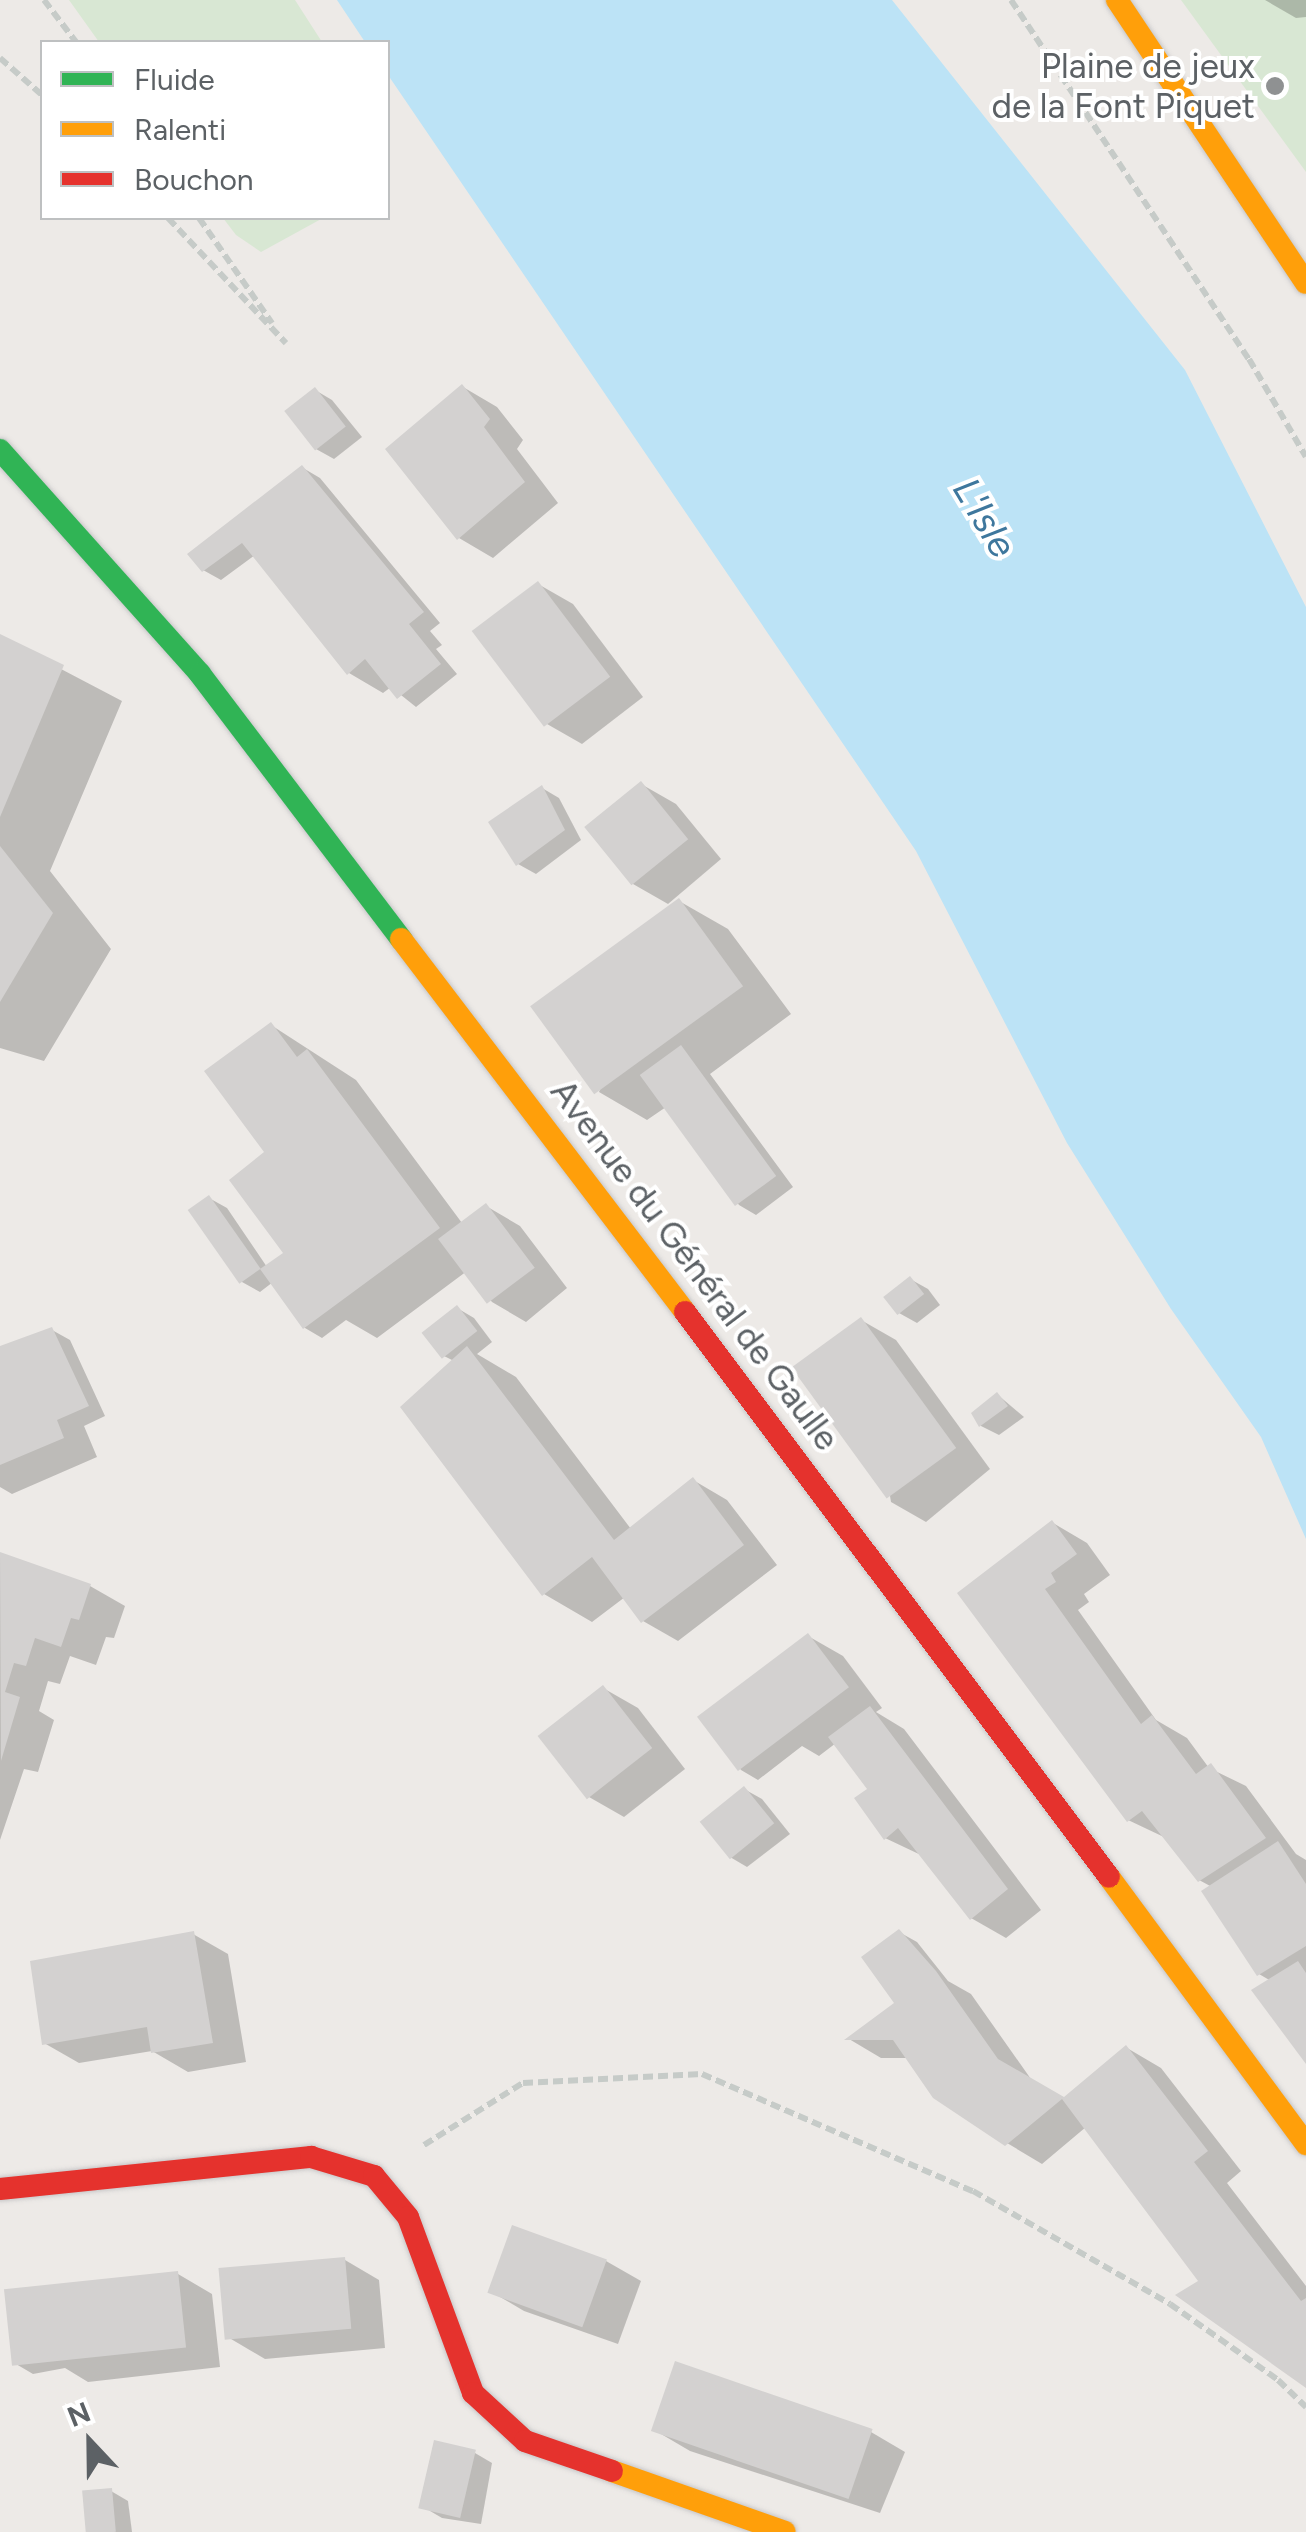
<!DOCTYPE html>
<html>
<head>
<meta charset="utf-8">
<style>
  body { margin:0 }
  #map { position:relative; width:1306px; height:2532px; overflow:hidden; background:#edeae7; font-family:Figtree,sans-serif }
  div>[style] { position:absolute }
  [style*='--x'] { left:calc(var(--x)*1px); top:calc(var(--y)*1px); width:calc(var(--w)*1px); rotate:calc(var(--a)*1deg) }
  .green>* { inset:0; background:#d8e7d3 }
  .water>* { inset:0; background:#bce3f6 }
  .shadow>* { inset:0; background:#0003 }
  .building>* { inset:0; background:#d3d1d0; transform-origin:0 0 }
  .path>* { height:6px; margin-top:-3px; transform-origin:0; background:repeating-linear-gradient(90deg,#c6cbc8 0 10px,transparent 0 15px) }
  .roads { filter:drop-shadow(0 0 2px #c8c7c8) drop-shadow(0 0 2px #c8c7c8) }
  .fast>* { height:22px; margin:-11px; padding:0 11px; transform-origin:11px; border-radius:11px; background:#30b455 }
  .slow>* { height:22px; margin:-11px; padding:0 11px; transform-origin:11px; border-radius:11px; background:#ff9f0a }
  .jam>* { height:22px; margin:-11px; padding:0 11px; transform-origin:11px; border-radius:11px; background:#e5322d }
  .dots>* { width:28px; height:28px; translate:-50% -50%; box-sizing:border-box; border:5px solid #fff; border-radius:50% }
  span { translate:-50% -50%; white-space:nowrap; text-align:center; line-height:1.15; -webkit-text-stroke:8px #fff; paint-order:stroke }
  .poi-label { font-size:35px; color:#5c6165 }
  .right { translate:-100% -50%; text-align:right }
  .street-label { font-size:35px; color:#5c6165 }
  .water-label { font-size:38px; color:#3e779d; font-style:italic }
  .legend { position:absolute; left:40px; top:40px; width:350px; height:180px; box-sizing:border-box; background:#fff; border:2px solid #bec0c1; margin:0; padding:12px 18px; list-style:none; font-size:30px; color:#5c6165 }
  .legend li { display:flex; align-items:center; gap:20px; height:50px }
  .legend b { width:50px; border:2px solid #bec0c1 }
  .north { position:absolute; left:40px; top:2392px; width:100px; height:100px; -webkit-text-stroke:8px #fff; paint-order:stroke; rotate:338deg; font-size:28px; font-weight:700; line-height:40px; text-align:center; color:#5c6165 }
  .north::after { content:''; display:block; margin:auto; width:35px; height:45px; background:#5c6165; clip-path:polygon(50% 0,100% 100%,50% 72%,0 100%) }
</style>
</head>
<body>
<div id="map">
  <div class="green">
    <div style="clip-path:polygon(69px 0,295px 0,322px 42px,99px 42px)"></div>
    <div style="clip-path:polygon(1181px 0,1306px 0,1306px 172px)"></div>
    <div style="clip-path:polygon(223px 218px,323px 218px,261px 252px,236px 235px)"></div>
  </div>
  <div class="water">
    <div style="clip-path:polygon(337px 0,892px 0,1185px 370px,1306px 607px,1306px 1539px,1261px 1437px,1171px 1309px,1067px 1143px,916px 851px,388px 75px,388px 42px,365px 42px)"></div>
  </div>
  <div class="shadow">
    <div style="clip-path:polygon(1265px 0,1306px 0,1306px 17px,1296px 18px)"></div>
    <div style="clip-path:polygon(463px 387px,497px 407px,523px 440px,517px 449px,558px 503px,493px 558px,459px 538px)"></div>
    <div style="clip-path:polygon(315px 390px,332px 400px,362px 437px,334px 459px,316px 449px)"></div>
    <div style="clip-path:polygon(303px 468px,320px 478px,440px 623px,430px 631px,442px 645px,436px 649px,457px 674px,416px 707px,391px 687px,383px 693px,349px 673px,255px 555px,221px 580px,203px 570px)"></div>
    <div style="clip-path:polygon(538px 584px,573px 604px,643px 697px,582px 744px,547px 724px)"></div>
    <div style="clip-path:polygon(0 637px,122px 701px,50px 871px,111px 949px,44px 1061px,0 1048px)"></div>
    <div style="clip-path:polygon(641px 784px,676px 804px,721px 859px,668px 904px,633px 884px)"></div>
    <div style="clip-path:polygon(542px 788px,559px 798px,581px 840px,536px 874px,518px 864px)"></div>
    <div style="clip-path:polygon(679px 901px,728px 929px,791px 1014px,710px 1074px,793px 1187px,756px 1215px,739px 1205px,666px 1107px,647px 1120px,599px 1092px)"></div>
    <div style="clip-path:polygon(271px 1025px,356px 1080px,462px 1223px,486px 1206px,520px 1226px,567px 1288px,526px 1322px,492px 1302px,467px 1271px,377px 1338px,346px 1320px,322px 1338px,305px 1328px,273px 1282px,260px 1292px,242px 1282px,209px 1198px,227px 1208px,267px 1267px,293px 1262px,268px 1152px)"></div>
    <div style="clip-path:polygon(910px 1279px,928px 1289px,940px 1305px,917px 1323px,899px 1313px)"></div>
    <div style="clip-path:polygon(457px 1308px,474px 1318px,492px 1342px,477px 1354px,516px 1377px,631px 1529px,693px 1480px,727px 1500px,777px 1565px,678px 1641px,643px 1621px,625px 1597px,592px 1622px,544px 1594px,454px 1361px,444px 1356px)"></div>
    <div style="clip-path:polygon(861px 1320px,896px 1340px,990px 1469px,926px 1522px,891px 1502px)"></div>
    <div style="clip-path:polygon(52px 1330px,70px 1340px,105px 1416px,84px 1426px,97px 1457px,12px 1494px,0 1487px,0 1348px)"></div>
    <div style="clip-path:polygon(998px 1395px,1024px 1417px,999px 1435px,981px 1426px,974px 1414px)"></div>
    <div style="clip-path:polygon(1053px 1523px,1087px 1543px,1110px 1575px,1084px 1594px,1089px 1602px,1078px 1610px,1156px 1720px,1187px 1738px,1209px 1768px,1246px 1786px,1296px 1854px,1306px 1860px,1306px 2059px,1271px 1981px,1259px 1974px,1212px 1887px,1199px 1880px,1166px 1838px,1128px 1820px,960px 1593px)"></div>
    <div style="clip-path:polygon(0 1555px,90px 1586px,125px 1606px,114px 1638px,106px 1637px,96px 1665px,70px 1656px,60px 1684px,48px 1681px,39px 1711px,54px 1720px,38px 1772px,24px 1769px,0 1840px)"></div>
    <div style="clip-path:polygon(808px 1636px,843px 1656px,882px 1708px,876px 1712px,904px 1729px,1041px 1910px,1006px 1938px,971px 1918px,923px 1856px,885px 1838px,871px 1790px,836px 1743px,819px 1756px,802px 1746px,758px 1780px,741px 1770px,701px 1719px)"></div>
    <div style="clip-path:polygon(603px 1688px,638px 1708px,685px 1769px,624px 1817px,589px 1797px)"></div>
    <div style="clip-path:polygon(744px 1789px,762px 1799px,790px 1834px,747px 1867px,730px 1857px,703px 1822px)"></div>
    <div style="clip-path:polygon(899px 1932px,917px 1942px,948px 1981px,971px 1994px,1033px 2082px,1065px 2100px,1127px 2048px,1161px 2068px,1241px 2171px,1227px 2183px,1306px 2286px,1306px 2387px,1202px 2281px,1086px 2127px,1042px 2164px,1007px 2143px,909px 2058px,881px 2058px,849px 2039px,898px 2003px)"></div>
    <div style="clip-path:polygon(193px 1934px,228px 1954px,246px 2062px,188px 2072px,152px 2051px,79px 2063px,44px 2043px)"></div>
    <div style="clip-path:polygon(513px 2228px,606px 2261px,641px 2281px,618px 2344px,524px 2311px,490px 2291px)"></div>
    <div style="clip-path:polygon(345px 2260px,379px 2280px,385px 2348px,265px 2359px,231px 2339px)"></div>
    <div style="clip-path:polygon(178px 2274px,212px 2294px,220px 2367px,88px 2382px,65px 2368px,33px 2374px,16px 2364px)"></div>
    <div style="clip-path:polygon(656px 2431px,871px 2432px,905px 2452px,880px 2513px,690px 2451px)"></div>
    <div style="clip-path:polygon(475px 2453px,492px 2463px,481px 2524px,442px 2518px,425px 2508px)"></div>
    <div style="clip-path:polygon(111px 2491px,128px 2501px,132px 2532px,88px 2532px)"></div>
  </div>
  <div class="building">
    <div style="clip-path:polygon(462px 384px,490px 419px,484px 427px,525px 482px,457px 540px,385px 449px)"></div>
    <div style="left:315px;top:387px;width:50px;height:39px;rotate:52deg"></div>
    <div style="clip-path:polygon(302px 465px,424px 612px,409px 624px,441px 664px,397px 699px,365px 659px,347px 675px,242px 543px,202px 572px,187px 554px)"></div>
    <div style="left:538px;top:581px;width:120px;height:83px;rotate:53deg"></div>
    <div style="clip-path:polygon(0 634px,64px 665px,0 817px)"></div>
    <div style="left:641px;top:781px;width:75px;height:73px;rotate:51deg"></div>
    <div style="clip-path:polygon(542px 785px,565px 830px,516px 866px,488px 822px)"></div>
    <div style="clip-path:polygon(0 846px,53px 913px,0 1002px)"></div>
    <div style="left:679px;top:898px;width:109px;height:184px;rotate:54deg"></div>
    <div style="clip-path:polygon(271px 1022px,297px 1057px,307px 1049px,440px 1228px,303px 1329px,260px 1269px,283px 1253px,229px 1180px,264px 1152px,204px 1071px)"></div>
    <div style="left:681px;top:1045px;width:162px;height:51px;rotate:54deg"></div>
    <div style="left:209px;top:1195px;width:90px;height:26px;rotate:55deg"></div>
    <div style="left:486px;top:1203px;width:81px;height:60px;rotate:53deg"></div>
    <div style="left:910px;top:1276px;width:23px;height:34px;rotate:52deg"></div>
    <div style="left:457px;top:1305px;width:33px;height:45px;rotate:52deg"></div>
    <div style="left:861px;top:1317px;width:162px;height:86px;rotate:54deg"></div>
    <div style="clip-path:polygon(52px 1327px,89px 1406px,57px 1420px,64px 1438px,0 1465px,0 1346px)"></div>
    <div style="clip-path:polygon(467px 1346px,614px 1540px,693px 1477px,744px 1545px,641px 1623px,592px 1557px,542px 1596px,400px 1407px)"></div>
    <div style="clip-path:polygon(997px 1392px,1008px 1406px,979px 1427px,971px 1413px)"></div>
    <div style="clip-path:polygon(1052px 1520px,1077px 1554px,1051px 1573px,1056px 1582px,1045px 1589px,1141px 1724px,1152px 1715px,1196px 1774px,1211px 1763px,1266px 1838px,1198px 1882px,1142px 1811px,1127px 1822px,957px 1593px)"></div>
    <div style="clip-path:polygon(0 1552px,91px 1584px,79px 1620px,71px 1618px,61px 1647px,35px 1638px,26px 1666px,14px 1663px,5px 1692px,20px 1697px,1px 1761px)"></div>
    <div style="left:808px;top:1633px;width:68px;height:139px;rotate:53deg"></div>
    <div style="left:603px;top:1685px;width:80px;height:83px;rotate:52deg"></div>
    <div style="clip-path:polygon(870px 1706px,1008px 1889px,970px 1920px,898px 1828px,884px 1840px,854px 1798px,867px 1789px,828px 1737px)"></div>
    <div style="left:744px;top:1786px;width:48px;height:57px;rotate:51deg"></div>
    <div style="clip-path:polygon(1278px 1841px,1306px 1884px,1306px 1946px,1257px 1976px,1201px 1891px)"></div>
    <div style="clip-path:polygon(899px 1929px,936px 1971px,998px 2059px,1064px 2097px,1126px 2045px,1208px 2151px,1194px 2162px,1301px 2301px,1306px 2298px,1306px 2388px,1175px 2295px,1198px 2281px,1062px 2099px,1005px 2146px,933px 2098px,893px 2040px,844px 2040px,894px 2003px,861px 1957px)"></div>
    <div style="clip-path:polygon(194px 1931px,213px 2043px,151px 2053px,147px 2027px,42px 2045px,30px 1961px)"></div>
    <div style="clip-path:polygon(1298px 1961px,1306px 1973px,1306px 2064px,1251px 1990px)"></div>
    <div style="left:512px;top:2225px;width:101px;height:72px;rotate:20deg"></div>
    <div style="left:345px;top:2257px;width:72px;height:127px;rotate:85deg"></div>
    <div style="left:178px;top:2271px;width:77px;height:175px;rotate:84deg"></div>
    <div style="left:675px;top:2361px;width:209px;height:74px;rotate:19deg"></div>
    <div style="left:434px;top:2440px;width:43px;height:70px;rotate:13deg"></div>
    <div style="left:112px;top:2488px;width:44px;height:30px;rotate:85deg"></div>
  </div>
  <div class="path">
    <div style="--x:44;--y:0;--w:53;--a:52.7"></div>
    <div style="--x:1011;--y:0;--w:431;--a:56.5"></div>
    <div style="--x:1249;--y:359;--w:113;--a:59.8"></div>
    <div style="--x:0;--y:58;--w:56;--a:41.4"></div>
    <div style="--x:168;--y:218;--w:172;--a:46.7"></div>
    <div style="--x:199;--y:218;--w:128;--a:55.2"></div>
    <div style="--x:424;--y:2145;--w:117;--a:-32.1"></div>
    <div style="--x:523;--y:2083;--w:179;--a:-2.9"></div>
    <div style="--x:702;--y:2074;--w:295;--a:23.4"></div>
    <div style="--x:973;--y:2191;--w:227;--a:29.8"></div>
    <div style="--x:1170;--y:2304;--w:132;--a:35.1"></div>
    <div style="--x:1278;--y:2380;--w:39;--a:44"></div>
  </div>
  <div class="roads">
    <div class="fast">
      <div style="--x:0;--y:450;--w:300;--a:48.2"></div>
      <div style="--x:200;--y:674;--w:333;--a:52.8"></div>
    </div>
    <div class="slow">
      <div style="--x:1117;--y:0;--w:340;--a:56.3"></div>
      <div style="--x:401;--y:939;--w:469;--a:52.7"></div>
      <div style="--x:1109;--y:1877;--w:332;--a:53.6"></div>
      <div style="--x:612;--y:2471;--w:183;--a:19.4"></div>
    </div>
    <div class="jam">
      <div style="--x:685;--y:1312;--w:706;--a:53.11"></div>
      <div style="--x:0;--y:2189;--w:313;--a:-5.9"></div>
      <div style="--x:311;--y:2157;--w:66;--a:16.8"></div>
      <div style="--x:374;--y:2176;--w:53;--a:50.3"></div>
      <div style="--x:408;--y:2217;--w:188;--a:69.7"></div>
      <div style="--x:473;--y:2393;--w:71;--a:42.7"></div>
      <div style="--x:525;--y:2441;--w:92;--a:19"></div>
    </div>
  </div>
  <div class="dots">
    <div style="left:1275px;top:86px;background:#8f9192"></div>
  </div>
  <div class="poi-label">
    <span class="right" style="left:1255px;top:86px">Plaine de jeux<br>de la Font Piquet</span>
  </div>
  <div class="street-label">
    <span style="left:695px;top:1265px;rotate:53deg">Avenue du Général de Gaulle</span>
  </div>
  <div class="water-label">
    <span style="left:984px;top:518px;rotate:59deg">L'Isle</span>
  </div>
  <ul class="legend">
  <li><b style="height:12px;background:#30b455"></b>Fluide</li>
  <li><b style="height:12px;background:#ff9f0a"></b>Ralenti</li>
  <li><b style="height:12px;background:#e5322d"></b>Bouchon</li>
  </ul>
  <div class="north">N</div>
</div>
</body>
</html>
